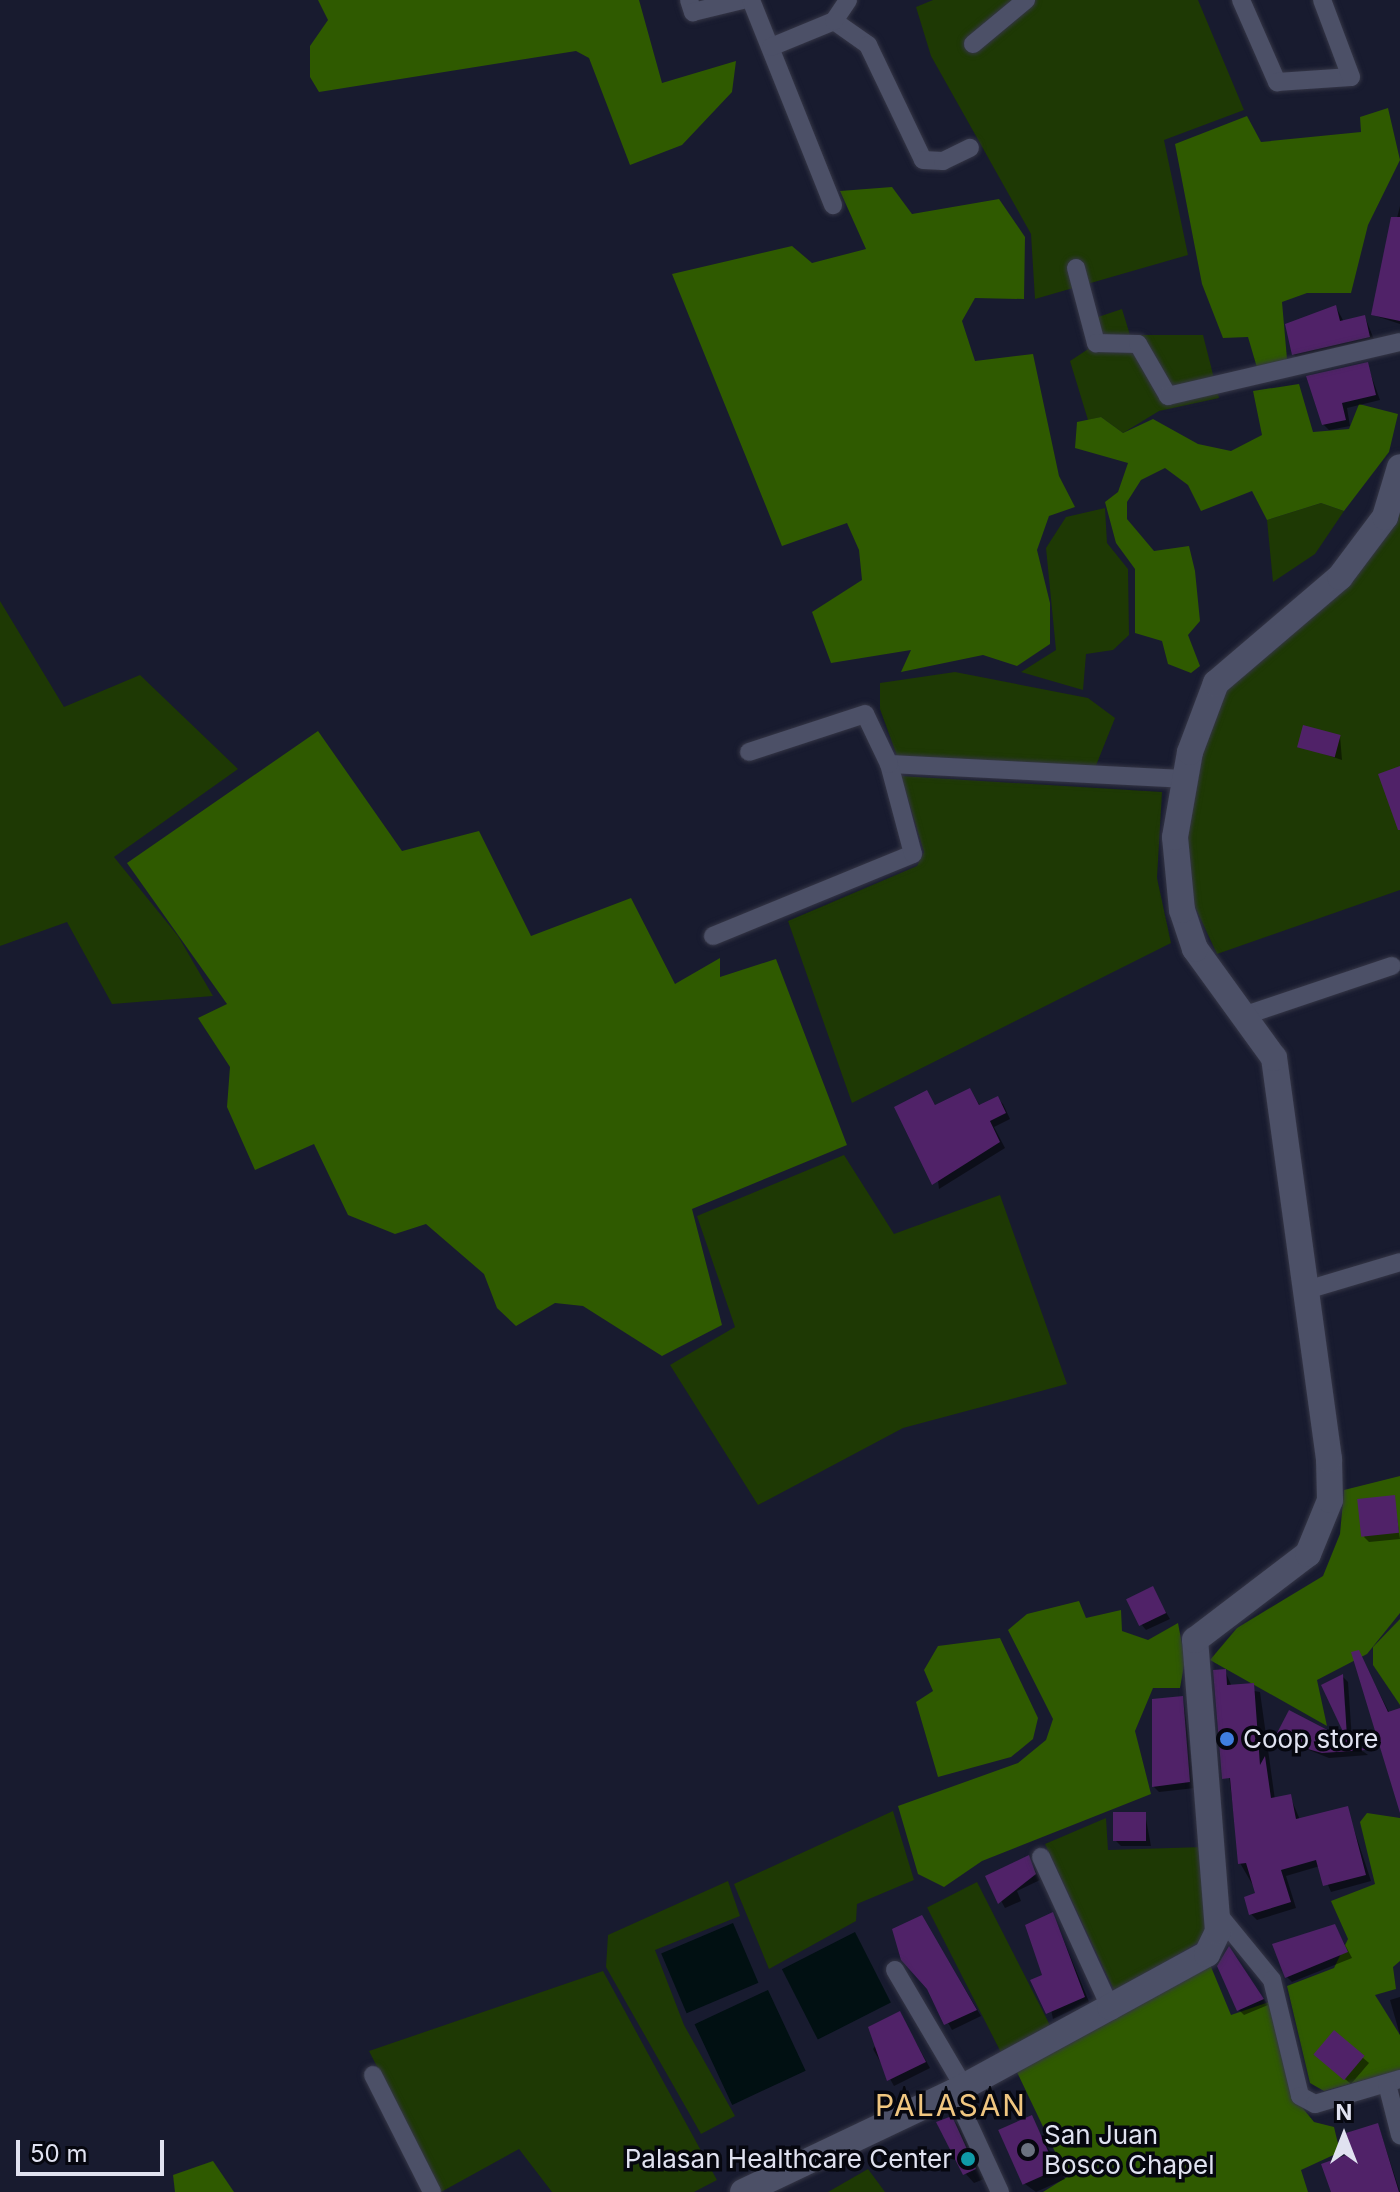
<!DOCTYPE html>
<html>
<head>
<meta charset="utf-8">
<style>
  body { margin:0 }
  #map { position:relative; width:1400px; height:2192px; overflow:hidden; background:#181b2f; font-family:Inter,sans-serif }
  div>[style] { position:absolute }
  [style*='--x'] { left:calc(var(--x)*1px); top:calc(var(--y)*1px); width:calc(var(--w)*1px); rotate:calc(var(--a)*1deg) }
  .green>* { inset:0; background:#1e3904; transform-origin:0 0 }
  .forest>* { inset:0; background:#2f5a00 }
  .water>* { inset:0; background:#011012; transform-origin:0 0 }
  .shadow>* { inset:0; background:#0007 }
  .building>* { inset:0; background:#502268; transform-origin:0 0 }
  .roads { filter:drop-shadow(0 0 2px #353646) drop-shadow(0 0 2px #353646) }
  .street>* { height:18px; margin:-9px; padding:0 9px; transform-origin:9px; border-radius:9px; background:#4c5067 }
  .secondary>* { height:26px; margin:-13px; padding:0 13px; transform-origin:13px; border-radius:13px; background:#4c5067 }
  .dots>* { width:22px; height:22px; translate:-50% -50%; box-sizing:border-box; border:4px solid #06070f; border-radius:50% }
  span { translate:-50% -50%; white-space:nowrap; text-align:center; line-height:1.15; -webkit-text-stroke:7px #06070f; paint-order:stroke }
  .poi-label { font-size:26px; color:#e0e2f0 }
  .left { translate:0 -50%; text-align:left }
  .right { translate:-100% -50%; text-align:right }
  .quarter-label { font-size:30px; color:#f0c680; letter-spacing:2px }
  .north { position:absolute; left:1304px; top:2096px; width:80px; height:80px; -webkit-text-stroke:6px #06070f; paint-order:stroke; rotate:0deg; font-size:22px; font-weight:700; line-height:32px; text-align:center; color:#e0e2f0 }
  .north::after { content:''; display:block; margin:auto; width:28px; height:36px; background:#e0e2f0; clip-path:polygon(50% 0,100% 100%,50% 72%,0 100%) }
  .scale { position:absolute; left:16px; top:2140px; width:148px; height:36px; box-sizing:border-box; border:4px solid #e0e2f0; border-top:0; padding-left:10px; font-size:24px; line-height:28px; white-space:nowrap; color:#e0e2f0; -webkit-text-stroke:6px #06070f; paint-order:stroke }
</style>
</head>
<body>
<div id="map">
  <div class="green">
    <div style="clip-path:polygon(933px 0,1198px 0,1244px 110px,1164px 140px,1188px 255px,1035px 299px,1031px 234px,931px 56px,916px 7px)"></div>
    <div style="clip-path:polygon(1122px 309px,1130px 335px,1203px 335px,1219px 398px,1159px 411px,1123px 433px,1101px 417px,1088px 420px,1070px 361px,1102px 340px,1098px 317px)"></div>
    <div style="clip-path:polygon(1400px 495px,1400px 890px,1217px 954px,1190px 896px,1186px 857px,1195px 775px,1219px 694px)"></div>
    <div style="clip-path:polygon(1321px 503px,1344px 511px,1315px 554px,1273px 582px,1267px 520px)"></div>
    <div style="clip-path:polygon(1105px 508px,1107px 543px,1128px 569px,1129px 635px,1113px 650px,1086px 654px,1083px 690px,1021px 672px,1056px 650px,1046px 548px,1066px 517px)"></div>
    <div style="clip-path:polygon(0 601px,64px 707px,140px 675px,238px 769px,114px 857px,178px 936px,213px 996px,112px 1004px,67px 922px,0 946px)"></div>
    <div style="clip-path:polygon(955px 672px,1088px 698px,1115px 718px,1095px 768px,897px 756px,880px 709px,880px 683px)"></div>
    <div style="clip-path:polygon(901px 776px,1162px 792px,1157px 878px,1171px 943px,852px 1103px,788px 921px,917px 866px,924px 852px)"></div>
    <div style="clip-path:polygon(844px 1155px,894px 1234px,1000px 1195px,1067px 1384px,903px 1428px,758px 1505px,670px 1365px,735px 1327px,697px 1216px)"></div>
    <div style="clip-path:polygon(893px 1811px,914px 1880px,857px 1904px,856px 1921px,769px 1969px,734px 1884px)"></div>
    <div style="clip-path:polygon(1106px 1818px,1108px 1850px,1203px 1847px,1206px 1938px,1115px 1992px,1045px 1844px)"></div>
    <div style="clip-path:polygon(728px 1881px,740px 1916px,655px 1950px,684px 2025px,735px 2116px,701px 2134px,606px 1967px,608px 1935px)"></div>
    <div style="left:977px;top:1882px;width:163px;height:56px;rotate:63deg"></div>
    <div style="clip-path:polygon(603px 1971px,717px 2180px,694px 2192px,552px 2192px,519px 2149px,441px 2192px,369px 2051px)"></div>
    <div style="clip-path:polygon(868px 2169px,885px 2192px,828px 2192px)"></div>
  </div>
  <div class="forest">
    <div style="clip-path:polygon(318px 0,639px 0,662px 83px,736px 61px,732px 92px,682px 145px,630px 165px,589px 58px,576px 51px,319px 92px,310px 77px,310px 46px,328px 20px)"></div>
    <div style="clip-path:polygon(1388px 108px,1400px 160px,1368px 225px,1351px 293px,1307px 293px,1282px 302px,1287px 359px,1258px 371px,1248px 337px,1223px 338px,1202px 284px,1175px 144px,1247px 116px,1261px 142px,1361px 132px,1360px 117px)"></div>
    <div style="clip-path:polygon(892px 187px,912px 214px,999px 199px,1025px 237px,1024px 299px,975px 298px,962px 321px,975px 361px,1033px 354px,1059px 476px,1075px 507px,1049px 516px,1037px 550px,1050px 603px,1050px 644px,1017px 666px,983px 655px,901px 672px,911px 650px,831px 663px,812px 612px,862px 580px,859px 550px,847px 523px,782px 546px,672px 274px,792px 246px,812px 263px,866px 249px,840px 191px)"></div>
    <div style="clip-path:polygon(1299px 384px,1313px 432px,1349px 429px,1359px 404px,1398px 414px,1389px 452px,1344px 511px,1321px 503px,1267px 520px,1252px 491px,1201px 511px,1188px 485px,1165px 468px,1141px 480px,1127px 502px,1127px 519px,1154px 551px,1189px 546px,1195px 571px,1200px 621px,1188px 635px,1200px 666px,1191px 673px,1168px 664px,1162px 641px,1135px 633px,1135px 569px,1116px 543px,1105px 502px,1118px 492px,1128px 463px,1075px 448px,1077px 422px,1101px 417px,1123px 433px,1153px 419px,1198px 444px,1231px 451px,1262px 435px,1253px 391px)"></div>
    <div style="clip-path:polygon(318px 731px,402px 851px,479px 831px,531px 936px,631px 898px,675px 984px,720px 958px,720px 977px,776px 959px,847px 1145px,692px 1209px,722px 1325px,662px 1356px,583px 1306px,555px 1303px,516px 1326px,497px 1308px,484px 1274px,426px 1224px,395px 1234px,348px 1215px,314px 1144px,255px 1170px,227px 1107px,230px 1067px,198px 1018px,227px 1004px,127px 863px)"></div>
    <div style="clip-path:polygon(1400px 1476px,1400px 1613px,1367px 1654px,1317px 1680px,1327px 1726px,1210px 1660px,1237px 1628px,1323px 1576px,1340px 1534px,1344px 1490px)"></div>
    <div style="clip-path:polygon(1079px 1601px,1086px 1618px,1121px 1610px,1122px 1631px,1148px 1640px,1178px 1623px,1185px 1660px,1180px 1688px,1153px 1688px,1135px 1731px,1151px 1794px,982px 1861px,944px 1887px,918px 1874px,898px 1806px,1018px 1763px,1046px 1740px,1053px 1719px,1008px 1630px,1027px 1614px)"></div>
    <div style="clip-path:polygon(1400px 1619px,1400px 1705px,1373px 1665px,1373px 1647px)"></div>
    <div style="clip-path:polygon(1000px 1638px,1038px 1718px,1033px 1739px,1011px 1757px,938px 1777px,916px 1702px,933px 1691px,924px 1670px,938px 1646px)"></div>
    <div style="clip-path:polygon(1367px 1813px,1400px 1818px,1400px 1961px,1393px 1967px,1396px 1989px,1375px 1995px,1400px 2035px,1400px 2070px,1324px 2091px,1310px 2083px,1287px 1986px,1334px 1968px,1348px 1939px,1331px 1901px,1375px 1884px,1360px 1822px)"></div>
    <div style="clip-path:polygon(1209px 1962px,1231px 2015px,1272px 2001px,1293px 2096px,1314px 2122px,1334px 2127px,1340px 2152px,1301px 2170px,1308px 2192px,1043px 2192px,1067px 2177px,1015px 2068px)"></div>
    <div style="clip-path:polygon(213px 2161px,234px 2192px,175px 2192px,173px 2175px)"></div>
  </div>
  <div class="water">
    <div style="left:733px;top:1923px;width:65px;height:78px;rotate:67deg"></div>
    <div style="left:855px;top:1932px;width:79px;height:82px;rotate:63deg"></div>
    <div style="left:768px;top:1990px;width:89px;height:81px;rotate:65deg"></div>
  </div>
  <div class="shadow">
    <div style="clip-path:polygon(1400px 206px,1400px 324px,1373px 315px)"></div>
    <div style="clip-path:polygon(1336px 307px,1344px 322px,1365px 317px,1375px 342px,1299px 359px,1293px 354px)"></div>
    <div style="clip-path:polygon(1367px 364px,1380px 400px,1347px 408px,1350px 426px,1329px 430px,1323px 424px)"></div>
    <div style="clip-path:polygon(1340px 736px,1342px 760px,1300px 746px)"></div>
    <div style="clip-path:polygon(970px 1090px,981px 1107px,997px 1098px,1003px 1104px,1010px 1119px,994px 1127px,1005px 1148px,939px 1189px,927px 1093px,936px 1106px)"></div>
    <div style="clip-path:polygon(1394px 1497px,1400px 1539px,1369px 1542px,1364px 1537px)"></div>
    <div style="clip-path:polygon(1152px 1589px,1170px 1619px,1146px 1630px,1141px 1624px)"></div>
    <div style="clip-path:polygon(1358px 1652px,1390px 1714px,1400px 1713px,1400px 1809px)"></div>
    <div style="clip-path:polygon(1225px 1671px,1232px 1687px,1260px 1692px,1275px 1800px,1290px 1796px,1300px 1820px,1347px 1808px,1371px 1881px,1331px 1892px,1320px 1866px,1286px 1876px,1296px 1908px,1257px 1920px,1251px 1914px,1258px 1894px,1240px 1863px,1216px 1672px)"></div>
    <div style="clip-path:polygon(1343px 1677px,1348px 1682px,1352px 1740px,1324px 1686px)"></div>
    <div style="clip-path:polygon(1183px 1698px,1195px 1788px,1159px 1792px,1154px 1787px)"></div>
    <div style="clip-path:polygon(1290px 1712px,1364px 1752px,1368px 1755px,1329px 1758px,1284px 1740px,1278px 1734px)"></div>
    <div style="clip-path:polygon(1145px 1814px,1151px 1846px,1121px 1846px,1115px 1840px)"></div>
    <div style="clip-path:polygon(1029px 1857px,1040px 1880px,1017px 1891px,1021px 1901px,1005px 1908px,988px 1877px)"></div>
    <div style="clip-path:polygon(1053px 1914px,1089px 2002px,1053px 2019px,1044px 1976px)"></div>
    <div style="clip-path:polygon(922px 1917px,981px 2016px,952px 2030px,929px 1988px)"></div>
    <div style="clip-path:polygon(1335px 1926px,1352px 1958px,1292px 1982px,1287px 1977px)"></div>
    <div style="clip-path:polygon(1234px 1954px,1268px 2005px,1244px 2015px,1239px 2010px)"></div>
    <div style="clip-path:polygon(1400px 1997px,1400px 2035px,1390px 2000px)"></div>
    <div style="clip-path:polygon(900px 2014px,930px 2068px,894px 2086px,873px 2049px)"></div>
    <div style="clip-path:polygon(1334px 2033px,1369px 2063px,1351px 2084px,1322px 2060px)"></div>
    <div style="clip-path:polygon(1031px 2117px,1065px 2179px,1036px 2192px,1025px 2184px)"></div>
    <div style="clip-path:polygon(951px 2118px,961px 2128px,984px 2179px,974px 2183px,965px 2173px)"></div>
    <div style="clip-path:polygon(1378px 2125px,1400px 2192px,1333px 2192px,1354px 2155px)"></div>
  </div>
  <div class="building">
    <div style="clip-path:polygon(1391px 217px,1400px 217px,1400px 321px,1371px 315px)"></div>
    <div style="clip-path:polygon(1336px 305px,1340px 321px,1365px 315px,1370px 337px,1292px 355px,1285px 324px)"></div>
    <div style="clip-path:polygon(1368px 362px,1376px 395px,1342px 403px,1346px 420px,1322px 425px,1306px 376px)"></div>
    <div style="left:1303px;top:725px;width:39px;height:23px;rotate:15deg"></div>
    <div style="clip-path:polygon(1400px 766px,1400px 830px,1398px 830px,1378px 774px)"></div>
    <div style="clip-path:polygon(970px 1088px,979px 1105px,998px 1096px,1006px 1113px,990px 1121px,1000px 1142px,932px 1185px,894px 1107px,927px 1090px,935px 1105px)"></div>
    <div style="left:1395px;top:1495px;width:38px;height:38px;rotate:84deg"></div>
    <div style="left:1153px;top:1586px;width:30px;height:30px;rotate:64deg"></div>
    <div style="clip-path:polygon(1359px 1650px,1388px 1712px,1400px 1708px,1400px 1813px,1351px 1652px)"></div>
    <div style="clip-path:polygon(1226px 1669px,1227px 1685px,1254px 1683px,1260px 1765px,1265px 1756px,1271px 1798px,1291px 1794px,1296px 1819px,1348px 1806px,1366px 1875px,1323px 1886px,1316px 1860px,1281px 1870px,1291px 1902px,1249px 1915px,1244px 1897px,1255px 1893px,1246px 1863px,1238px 1864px,1230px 1778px,1222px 1779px,1213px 1670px)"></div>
    <div style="clip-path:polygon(1343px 1674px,1347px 1737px,1346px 1738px,1321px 1685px)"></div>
    <div style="clip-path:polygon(1183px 1696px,1190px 1782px,1152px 1787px,1152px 1699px)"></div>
    <div style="clip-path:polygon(1289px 1710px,1366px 1750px,1322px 1753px,1297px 1746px,1276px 1735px)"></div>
    <div style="left:1113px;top:1812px;width:33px;height:29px"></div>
    <div style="clip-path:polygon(1029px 1855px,1036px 1874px,998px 1904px,985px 1876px)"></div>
    <div style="clip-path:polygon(1053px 1912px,1085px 1997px,1046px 2014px,1030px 1980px,1042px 1975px,1025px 1925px)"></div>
    <div style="clip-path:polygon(922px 1915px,977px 2010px,944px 2025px,927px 1989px,901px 1960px,892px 1929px)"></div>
    <div style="clip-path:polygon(1335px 1924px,1348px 1952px,1285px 1978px,1272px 1944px)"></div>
    <div style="clip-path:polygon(1229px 1946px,1264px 1999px,1237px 2011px,1217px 1966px)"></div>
    <div style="clip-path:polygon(900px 2011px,926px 2062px,887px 2081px,868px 2027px)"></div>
    <div style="left:1334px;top:2030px;width:40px;height:32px;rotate:40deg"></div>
    <div style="left:1032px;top:2115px;width:60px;height:37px;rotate:66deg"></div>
    <div style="clip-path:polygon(952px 2116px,976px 2169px,963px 2175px,936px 2122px)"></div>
    <div style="clip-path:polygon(1378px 2123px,1399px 2192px,1331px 2192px,1321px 2164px,1352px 2153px,1346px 2133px)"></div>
  </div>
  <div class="roads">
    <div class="street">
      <div style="--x:689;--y:0;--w:13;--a:72"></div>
      <div style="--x:693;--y:12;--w:51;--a:-13.5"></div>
      <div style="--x:751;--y:0;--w:221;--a:68.2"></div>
      <div style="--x:1241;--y:0;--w:90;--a:66.3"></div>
      <div style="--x:1277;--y:82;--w:74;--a:-3.9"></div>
      <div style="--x:1351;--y:77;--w:82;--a:-110.6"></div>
      <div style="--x:834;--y:21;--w:42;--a:35.2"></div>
      <div style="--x:868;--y:45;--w:127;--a:64.4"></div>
      <div style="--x:923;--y:160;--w:20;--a:3"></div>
      <div style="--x:943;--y:161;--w:30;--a:-26"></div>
      <div style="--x:973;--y:44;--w:69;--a:-39.7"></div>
      <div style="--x:771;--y:47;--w:68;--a:-22.4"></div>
      <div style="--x:834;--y:21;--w:25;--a:-56"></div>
      <div style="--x:1076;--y:268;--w:78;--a:75.1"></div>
      <div style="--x:1096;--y:343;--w:42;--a:1.4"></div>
      <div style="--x:1138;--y:344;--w:60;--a:60"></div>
      <div style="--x:1168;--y:396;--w:238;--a:-13.1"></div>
      <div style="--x:889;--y:764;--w:295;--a:2.9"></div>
      <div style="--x:713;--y:936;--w:216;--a:-22.3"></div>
      <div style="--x:913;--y:854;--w:93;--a:-104.9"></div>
      <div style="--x:889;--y:764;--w:55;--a:-115.6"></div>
      <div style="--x:865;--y:714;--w:122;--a:161.9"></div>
      <div style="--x:1246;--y:1015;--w:154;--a:-18.6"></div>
      <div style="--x:1303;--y:1291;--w:101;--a:-16.6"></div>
      <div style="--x:1041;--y:1857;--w:165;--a:65.3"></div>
      <div style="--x:1218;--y:1914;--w:85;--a:50.7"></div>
      <div style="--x:1272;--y:1980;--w:119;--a:76.4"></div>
      <div style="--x:1300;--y:2096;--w:17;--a:28"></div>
      <div style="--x:1315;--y:2104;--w:89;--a:-16.4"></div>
      <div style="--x:895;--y:1970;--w:136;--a:59.5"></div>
      <div style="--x:373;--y:2075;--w:131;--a:63.2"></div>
      <div style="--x:1387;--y:2084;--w:53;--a:75.7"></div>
      <div style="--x:954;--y:2092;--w:110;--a:65.3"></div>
    </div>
    <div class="secondary">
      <div style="--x:743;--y:2192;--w:233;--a:-25.4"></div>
      <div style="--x:954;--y:2092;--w:178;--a:-28.6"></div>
      <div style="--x:1110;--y:2007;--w:111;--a:-28.7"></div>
      <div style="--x:1207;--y:1954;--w:25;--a:-64"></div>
      <div style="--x:1218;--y:1931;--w:292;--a:-94.5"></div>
      <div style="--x:1195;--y:1640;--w:142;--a:-37.3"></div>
      <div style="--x:1308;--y:1554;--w:58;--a:-67.8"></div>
      <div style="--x:1330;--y:1500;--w:41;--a:-91.4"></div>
      <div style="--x:1329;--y:1459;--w:405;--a:-97.8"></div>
      <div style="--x:1274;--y:1058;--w:135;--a:-125.9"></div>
      <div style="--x:1195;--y:949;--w:41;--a:-108.4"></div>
      <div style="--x:1182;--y:910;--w:73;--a:-95.5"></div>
      <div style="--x:1175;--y:837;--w:86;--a:-80"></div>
      <div style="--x:1190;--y:752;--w:74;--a:-69.4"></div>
      <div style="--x:1216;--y:683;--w:163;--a:-40.5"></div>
      <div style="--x:1340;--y:577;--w:75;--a:-53.1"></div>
      <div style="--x:1385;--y:517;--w:52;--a:-73.3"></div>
    </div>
  </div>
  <div class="dots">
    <div style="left:1227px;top:1739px;background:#3f7fe0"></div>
    <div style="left:1028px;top:2150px;background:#6b7280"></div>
    <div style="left:968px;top:2159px;background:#0f9aa8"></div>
  </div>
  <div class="poi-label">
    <span class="left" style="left:1243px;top:1739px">Coop store</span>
    <span class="left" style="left:1044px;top:2150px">San Juan<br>Bosco Chapel</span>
    <span class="right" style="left:952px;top:2159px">Palasan Healthcare Center</span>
  </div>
  <div class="quarter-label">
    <span style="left:951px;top:2105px">PALASAN</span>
  </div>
  <div class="north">N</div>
  <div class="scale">50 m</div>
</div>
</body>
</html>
